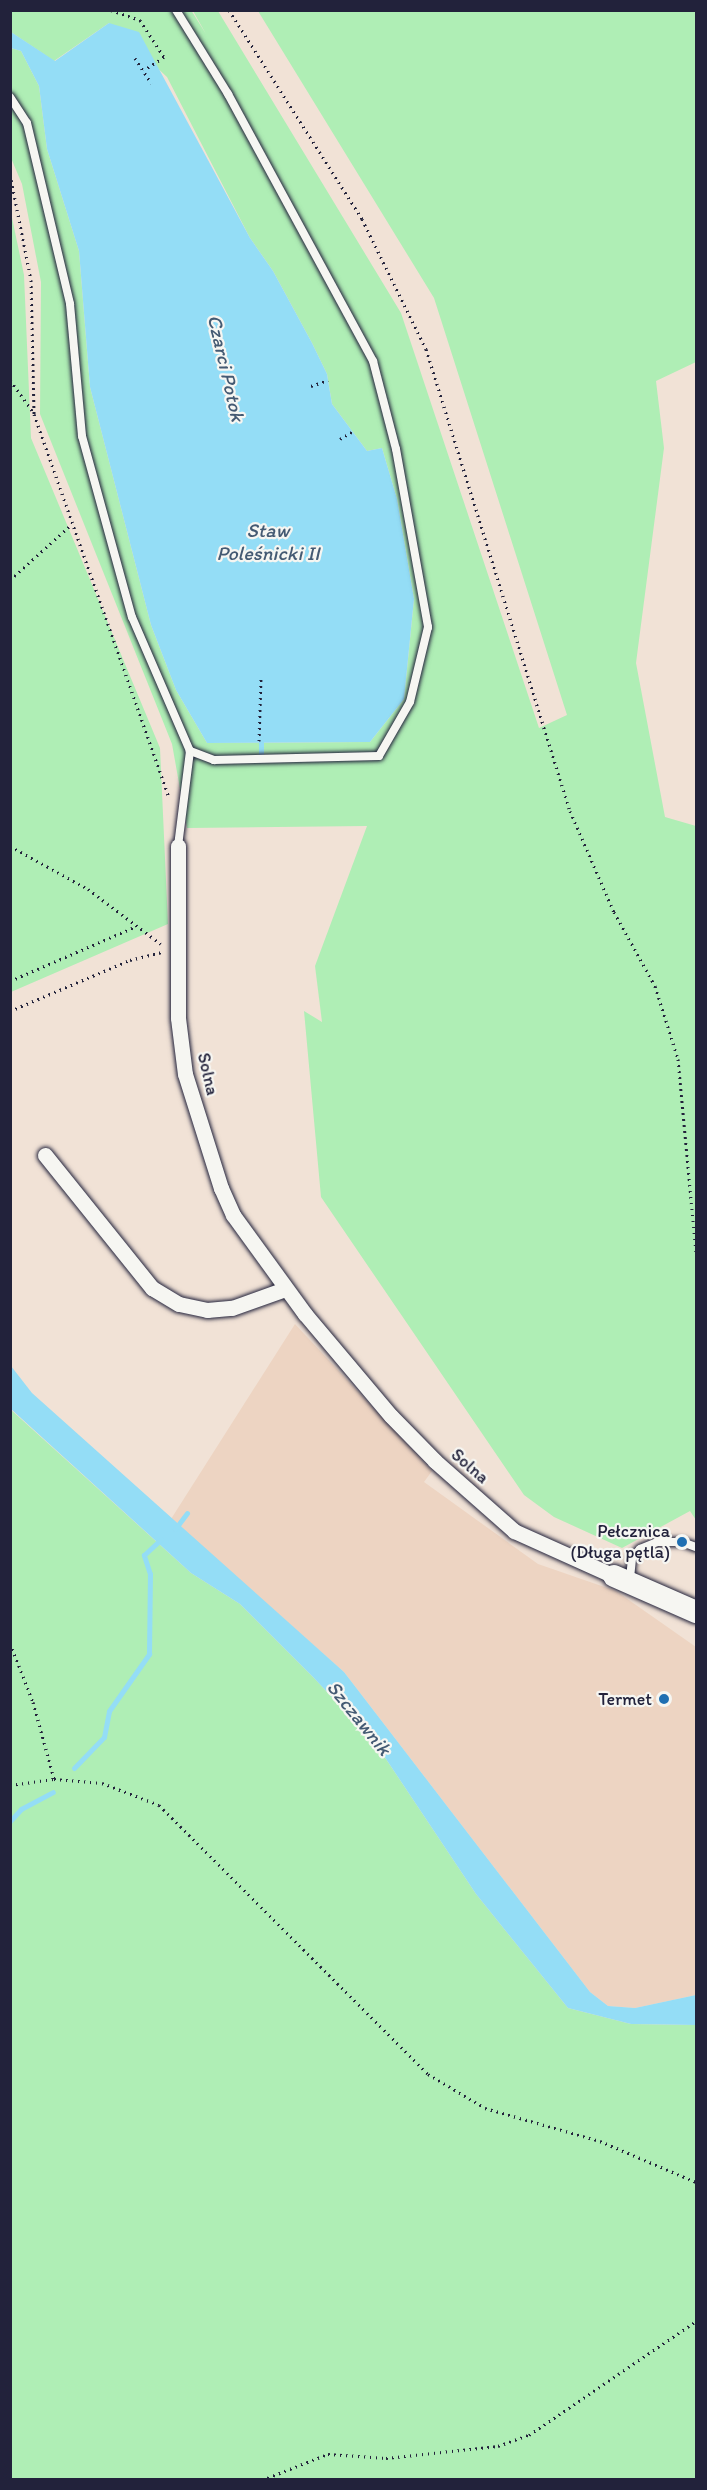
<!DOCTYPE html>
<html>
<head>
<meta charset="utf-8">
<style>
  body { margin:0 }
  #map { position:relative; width:707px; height:2490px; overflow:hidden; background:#f1e2d6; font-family:Itim,sans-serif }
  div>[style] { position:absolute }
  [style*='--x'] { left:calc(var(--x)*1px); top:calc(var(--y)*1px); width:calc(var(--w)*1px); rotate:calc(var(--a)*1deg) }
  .built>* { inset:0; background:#edd4c2 }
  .green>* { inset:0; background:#afeeb5 }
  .water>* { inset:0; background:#94ddf6 }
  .stream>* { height:5px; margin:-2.5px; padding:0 2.5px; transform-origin:2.5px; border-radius:2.5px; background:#94ddf6 }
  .path>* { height:3px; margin-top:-1.5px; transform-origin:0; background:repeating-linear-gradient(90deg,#22223b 0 1.5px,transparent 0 6px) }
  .roads { filter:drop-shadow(0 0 2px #22223b) drop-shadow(0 0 2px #22223b) }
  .lane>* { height:8px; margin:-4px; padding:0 4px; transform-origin:4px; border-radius:4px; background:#f6f6f2 }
  .street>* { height:15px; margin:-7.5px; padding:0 7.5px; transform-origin:7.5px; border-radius:7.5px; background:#f6f6f2 }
  .secondary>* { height:22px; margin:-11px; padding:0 11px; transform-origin:11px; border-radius:11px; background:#f6f6f2 }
  .dots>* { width:16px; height:16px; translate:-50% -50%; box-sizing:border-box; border:3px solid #f6f6f2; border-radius:50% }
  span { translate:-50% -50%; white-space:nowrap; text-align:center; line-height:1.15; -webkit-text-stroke:4.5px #f6f6f2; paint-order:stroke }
  .street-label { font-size:18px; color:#22223b }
  .poi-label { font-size:18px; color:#22223b }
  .right { translate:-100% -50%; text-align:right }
  .water-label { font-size:20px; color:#445a73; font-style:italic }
  .frame { position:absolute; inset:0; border:12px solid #22223b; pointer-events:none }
</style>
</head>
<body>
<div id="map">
  <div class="built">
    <div style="clip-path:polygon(295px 1324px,432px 1471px,424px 1482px,538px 1564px,616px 1591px,696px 1647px,696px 1995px,635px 2008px,608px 2006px,590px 1992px,344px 1672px,171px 1519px)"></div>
  </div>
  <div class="green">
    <div style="clip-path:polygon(191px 10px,206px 34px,193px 11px,218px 11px,401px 313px,539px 728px,567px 715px,434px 298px,258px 11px,696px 11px,696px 362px,656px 381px,664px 448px,636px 663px,665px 817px,696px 826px,696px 1520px,690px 1511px,622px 1548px,554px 1517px,524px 1495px,321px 1197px,304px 1011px,322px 1022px,315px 966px,367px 826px,187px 828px,172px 744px,40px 414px,41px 282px,22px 184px,11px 158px,11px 48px,21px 51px,39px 86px,47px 149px,79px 251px,90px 387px,151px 625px,176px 690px,207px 743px,370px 742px,404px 699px,414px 599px,397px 499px,382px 448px,367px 451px,332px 404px,327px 374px,312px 343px,273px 271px,250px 238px,167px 77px,109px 23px,54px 61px,11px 32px,11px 11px)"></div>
    <div style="clip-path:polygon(11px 213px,24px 275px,31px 438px,160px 748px,168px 924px,11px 992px)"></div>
    <div style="clip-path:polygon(10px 1409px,191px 1573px,240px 1604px,313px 1677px,376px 1744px,476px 1894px,568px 2008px,631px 2024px,696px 2025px,696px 2479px,11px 2479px)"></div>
  </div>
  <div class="water">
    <div style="clip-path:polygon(109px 23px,139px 32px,250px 238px,273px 271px,312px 343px,327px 374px,332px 404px,367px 451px,382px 448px,397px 499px,414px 599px,404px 699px,370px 742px,207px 743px,176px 690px,151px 625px,90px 387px,79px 251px,47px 149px,39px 86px,21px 51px,11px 48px,11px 32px,55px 61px)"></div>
    <div style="clip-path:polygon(11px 1366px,32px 1393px,344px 1672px,590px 1992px,608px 2006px,635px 2008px,696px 1995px,696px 2025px,631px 2024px,568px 2008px,476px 1894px,376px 1744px,313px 1677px,240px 1604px,191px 1573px,11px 1409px)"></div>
  </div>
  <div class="stream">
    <div style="--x:261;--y:736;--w:17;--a:90"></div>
    <div style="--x:175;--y:1529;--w:20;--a:-53"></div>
    <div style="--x:74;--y:1768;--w:43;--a:-45.9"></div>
    <div style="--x:104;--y:1737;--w:26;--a:-79"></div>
    <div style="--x:109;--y:1711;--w:70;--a:-54.9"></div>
    <div style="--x:149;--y:1654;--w:80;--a:-89.3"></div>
    <div style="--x:150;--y:1574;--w:20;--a:-108"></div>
    <div style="--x:144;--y:1555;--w:23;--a:-43"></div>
    <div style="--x:10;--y:1821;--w:16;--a:-47"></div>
    <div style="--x:21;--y:1809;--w:36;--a:-28"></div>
  </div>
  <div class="path">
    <div style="--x:111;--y:10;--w:31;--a:19"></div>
    <div style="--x:140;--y:20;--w:44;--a:57"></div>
    <div style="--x:164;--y:57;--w:24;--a:147"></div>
    <div style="--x:229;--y:10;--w:248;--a:57.5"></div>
    <div style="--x:362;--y:219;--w:145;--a:63.8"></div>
    <div style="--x:426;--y:349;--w:484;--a:72.7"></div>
    <div style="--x:570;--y:811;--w:110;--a:66.5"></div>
    <div style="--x:614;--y:912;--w:85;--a:61"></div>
    <div style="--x:655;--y:986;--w:77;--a:72.5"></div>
    <div style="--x:678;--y:1059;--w:194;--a:84.7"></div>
    <div style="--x:135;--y:58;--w:30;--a:57"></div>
    <div style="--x:10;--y:174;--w:108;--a:78.8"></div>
    <div style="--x:31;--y:280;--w:134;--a:88.7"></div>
    <div style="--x:34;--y:414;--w:407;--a:70.6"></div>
    <div style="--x:10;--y:380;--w:39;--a:54"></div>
    <div style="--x:311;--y:386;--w:18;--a:-19"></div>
    <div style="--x:340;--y:439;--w:17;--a:-31"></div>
    <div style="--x:10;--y:580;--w:84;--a:-42.1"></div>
    <div style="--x:259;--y:741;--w:63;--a:-88.2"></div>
    <div style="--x:10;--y:846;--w:89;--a:28.9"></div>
    <div style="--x:88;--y:889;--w:91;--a:37"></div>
    <div style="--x:10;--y:981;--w:136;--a:-23.4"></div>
    <div style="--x:10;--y:1011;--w:130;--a:-23"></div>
    <div style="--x:130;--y:960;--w:34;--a:-14"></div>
    <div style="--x:10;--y:1643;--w:63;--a:68.7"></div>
    <div style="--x:33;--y:1702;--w:80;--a:74.7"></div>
    <div style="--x:10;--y:1785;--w:44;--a:-7.8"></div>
    <div style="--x:54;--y:1779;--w:48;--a:4.8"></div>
    <div style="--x:102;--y:1783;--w:61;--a:21.1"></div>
    <div style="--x:159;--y:1805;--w:380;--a:45"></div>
    <div style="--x:428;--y:2074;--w:66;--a:30.8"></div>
    <div style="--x:485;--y:2108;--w:120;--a:16"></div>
    <div style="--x:600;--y:2141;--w:104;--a:23.1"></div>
    <div style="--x:262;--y:2480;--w:71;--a:-21.5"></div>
    <div style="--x:328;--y:2454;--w:58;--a:3.9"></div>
    <div style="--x:386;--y:2458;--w:113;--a:-6.1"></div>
    <div style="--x:498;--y:2446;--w:33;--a:-20"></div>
    <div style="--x:529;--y:2435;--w:202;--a:-34.3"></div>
  </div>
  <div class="roads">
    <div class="lane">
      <div style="--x:176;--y:10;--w:99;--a:58.2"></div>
      <div style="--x:228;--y:94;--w:304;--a:61.5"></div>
      <div style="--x:373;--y:361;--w:91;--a:75.4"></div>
      <div style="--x:396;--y:449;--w:181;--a:79.8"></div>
      <div style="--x:428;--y:627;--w:77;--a:103.5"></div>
      <div style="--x:410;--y:702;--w:62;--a:119.9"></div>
      <div style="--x:379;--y:756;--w:165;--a:178.6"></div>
      <div style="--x:214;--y:760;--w:26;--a:-159"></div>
      <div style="--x:10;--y:97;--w:31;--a:57"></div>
      <div style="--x:27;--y:123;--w:186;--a:76.6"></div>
      <div style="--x:70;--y:304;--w:133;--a:84.8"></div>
      <div style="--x:82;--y:436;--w:188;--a:74.6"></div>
      <div style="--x:132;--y:617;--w:146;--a:66.6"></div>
      <div style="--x:190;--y:751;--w:96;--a:97.2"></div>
      <div style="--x:630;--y:1578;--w:20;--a:-84"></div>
      <div style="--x:632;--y:1558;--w:12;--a:-48"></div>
      <div style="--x:640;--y:1549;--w:18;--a:-22"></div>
      <div style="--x:657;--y:1542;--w:25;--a:0"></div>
      <div style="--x:682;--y:1542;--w:15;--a:20"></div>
    </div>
    <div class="street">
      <div style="--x:178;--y:846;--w:172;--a:90"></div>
      <div style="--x:178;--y:1018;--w:56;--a:82.9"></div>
      <div style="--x:185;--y:1074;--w:120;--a:72.5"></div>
      <div style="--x:221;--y:1188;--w:30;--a:66"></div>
      <div style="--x:233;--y:1215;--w:122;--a:54"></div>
      <div style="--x:305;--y:1314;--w:133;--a:49.9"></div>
      <div style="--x:391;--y:1416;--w:63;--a:45.6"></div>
      <div style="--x:435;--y:1461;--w:106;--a:41.5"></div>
      <div style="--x:514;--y:1531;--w:110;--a:24.2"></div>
      <div style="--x:45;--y:1155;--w:171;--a:51.2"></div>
      <div style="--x:152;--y:1288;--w:31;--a:31"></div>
      <div style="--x:179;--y:1304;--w:29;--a:12"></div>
      <div style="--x:207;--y:1310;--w:25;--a:-5"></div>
      <div style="--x:232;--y:1308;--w:56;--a:-19.7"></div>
    </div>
    <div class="secondary">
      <div style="--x:614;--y:1576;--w:90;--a:23.7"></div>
    </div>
  </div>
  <div class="dots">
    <div style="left:682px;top:1542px;background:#1f6fb2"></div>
    <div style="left:664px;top:1699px;background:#1f6fb2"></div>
  </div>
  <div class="street-label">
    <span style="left:208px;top:1074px;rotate:77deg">Solna</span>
    <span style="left:470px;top:1466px;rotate:41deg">Solna</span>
  </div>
  <div class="poi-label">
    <span class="right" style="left:670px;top:1542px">Pełcznica<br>(Długa pętla)</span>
    <span class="right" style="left:652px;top:1699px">Termet</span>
  </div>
  <div class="water-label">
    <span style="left:226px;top:368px;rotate:77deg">Czarci Potok</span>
    <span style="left:268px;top:542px">Staw<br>Poleśnicki II</span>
    <span style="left:359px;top:1718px;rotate:51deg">Szczawnik</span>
  </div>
  <div class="frame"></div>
</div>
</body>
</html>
